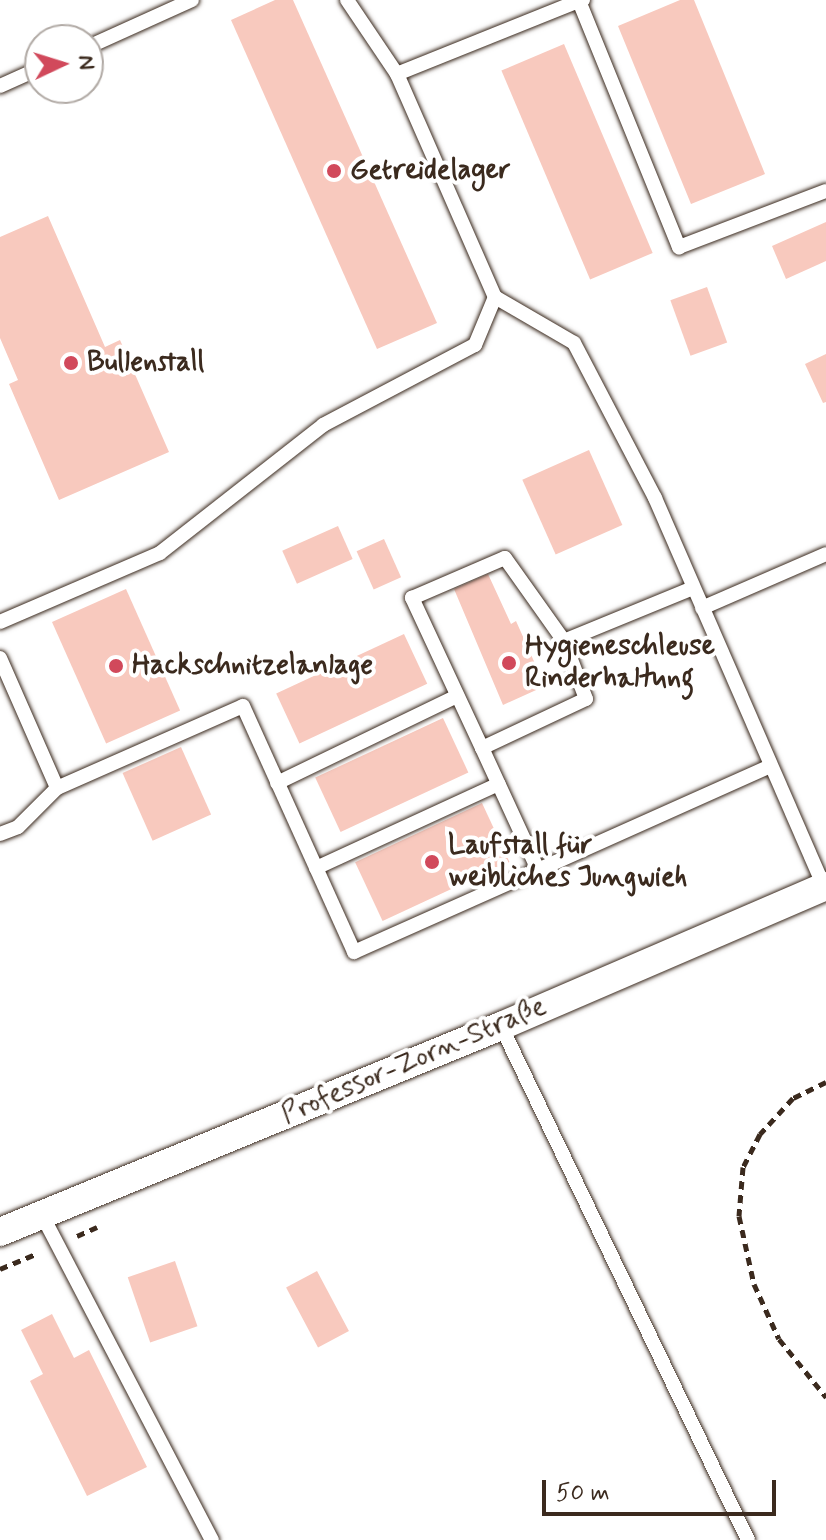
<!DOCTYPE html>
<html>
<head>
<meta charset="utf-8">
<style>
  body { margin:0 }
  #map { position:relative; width:826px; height:1540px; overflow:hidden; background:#fff; font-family:Mynerve,sans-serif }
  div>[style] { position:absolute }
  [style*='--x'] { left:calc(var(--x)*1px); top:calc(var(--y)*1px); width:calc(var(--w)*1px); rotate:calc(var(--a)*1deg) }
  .building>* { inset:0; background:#f8c9be; transform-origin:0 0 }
  .path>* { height:5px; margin-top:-2.5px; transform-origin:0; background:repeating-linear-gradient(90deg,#3b2a1e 0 8px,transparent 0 14px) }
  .roads { filter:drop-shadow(0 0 2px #3b2a1e) drop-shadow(0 0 2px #3b2a1e) }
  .lane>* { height:14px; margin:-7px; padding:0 7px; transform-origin:7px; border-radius:7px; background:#fff }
  .street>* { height:28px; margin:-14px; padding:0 14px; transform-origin:14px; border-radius:14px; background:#fff }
  .dots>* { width:22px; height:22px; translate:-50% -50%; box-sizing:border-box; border:4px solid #fff; border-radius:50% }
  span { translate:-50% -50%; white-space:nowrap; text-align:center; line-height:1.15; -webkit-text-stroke:8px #fff; paint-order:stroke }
  .poi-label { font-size:28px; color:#3b2a1e; font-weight:700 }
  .left { translate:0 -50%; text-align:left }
  .street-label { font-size:28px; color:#3b2a1e }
  .north { position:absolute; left:24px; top:24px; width:80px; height:80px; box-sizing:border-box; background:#fff; border:2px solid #b1aaa5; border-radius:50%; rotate:86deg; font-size:22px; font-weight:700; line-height:32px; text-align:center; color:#3b2a1e }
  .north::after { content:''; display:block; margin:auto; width:28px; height:36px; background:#d1495b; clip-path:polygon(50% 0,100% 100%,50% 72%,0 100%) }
  .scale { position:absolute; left:542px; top:1480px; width:234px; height:36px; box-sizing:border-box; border:4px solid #3b2a1e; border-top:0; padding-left:10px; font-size:24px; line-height:28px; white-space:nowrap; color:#3b2a1e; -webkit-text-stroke:6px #fff; paint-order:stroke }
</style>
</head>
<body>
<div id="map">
  <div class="building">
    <div style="clip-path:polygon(275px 0,293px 0,437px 323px,377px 349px,231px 20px)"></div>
    <div style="clip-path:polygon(680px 0,694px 0,765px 174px,691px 204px,618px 26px)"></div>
    <div style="left:564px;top:44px;width:227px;height:68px;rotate:67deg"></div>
    <div style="clip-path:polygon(48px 216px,105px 347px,120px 340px,169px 452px,59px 500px,9px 384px,18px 380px,0 338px,0 237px)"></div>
    <div style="clip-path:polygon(826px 222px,826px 261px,786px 279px,772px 246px)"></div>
    <div style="left:707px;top:287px;width:59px;height:39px;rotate:70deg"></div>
    <div style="clip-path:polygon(826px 354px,826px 402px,823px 403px,805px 364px)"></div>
    <div style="left:589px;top:450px;width:82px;height:73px;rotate:66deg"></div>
    <div style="left:338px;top:526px;width:36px;height:61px;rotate:66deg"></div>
    <div style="left:384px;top:539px;width:42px;height:30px;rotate:66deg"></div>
    <div style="clip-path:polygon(488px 574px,511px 624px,516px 621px,545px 686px,503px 705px,454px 589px)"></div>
    <div style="left:126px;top:589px;width:133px;height:81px;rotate:66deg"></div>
    <div style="left:404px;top:634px;width:55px;height:141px;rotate:65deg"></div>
    <div style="left:443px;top:718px;width:60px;height:141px;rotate:65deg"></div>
    <div style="left:181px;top:747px;width:74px;height:64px;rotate:66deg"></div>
    <div style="left:482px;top:803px;width:65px;height:140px;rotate:65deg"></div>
    <div style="left:175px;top:1261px;width:69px;height:50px;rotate:71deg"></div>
    <div style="left:317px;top:1271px;width:68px;height:35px;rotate:62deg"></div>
    <div style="clip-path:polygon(52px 1314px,74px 1358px,89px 1350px,147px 1467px,87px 1496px,30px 1381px,43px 1374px,21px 1330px)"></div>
  </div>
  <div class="path">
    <div style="--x:826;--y:1082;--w:37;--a:154"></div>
    <div style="--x:793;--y:1098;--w:49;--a:132.5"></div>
    <div style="--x:760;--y:1134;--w:37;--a:117"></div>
    <div style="--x:743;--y:1167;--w:49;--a:94.7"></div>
    <div style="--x:739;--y:1216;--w:70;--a:77.6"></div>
    <div style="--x:754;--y:1284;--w:60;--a:65.6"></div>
    <div style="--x:779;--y:1339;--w:75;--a:51"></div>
    <div style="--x:77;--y:1236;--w:22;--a:-24"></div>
    <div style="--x:0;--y:1269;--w:41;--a:-22.8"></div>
  </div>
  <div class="roads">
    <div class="lane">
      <div style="--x:347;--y:0;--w:89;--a:56"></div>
      <div style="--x:397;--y:74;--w:244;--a:66.3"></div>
      <div style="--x:495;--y:297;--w:91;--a:30.2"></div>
      <div style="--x:574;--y:343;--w:175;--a:62.4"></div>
      <div style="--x:655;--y:498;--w:424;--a:66.5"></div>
      <div style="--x:583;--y:0;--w:4;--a:166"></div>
      <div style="--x:579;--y:1;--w:266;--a:67.9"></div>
      <div style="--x:679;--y:247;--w:157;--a:-20.9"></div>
      <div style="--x:88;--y:47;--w:114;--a:-24.3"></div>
      <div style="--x:397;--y:74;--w:196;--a:-21.9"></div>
      <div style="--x:0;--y:86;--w:44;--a:-24.2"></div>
      <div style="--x:693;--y:588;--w:139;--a:157.7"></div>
      <div style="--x:564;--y:641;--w:62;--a:69.2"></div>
      <div style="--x:586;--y:699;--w:115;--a:154.8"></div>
      <div style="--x:482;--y:748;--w:134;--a:65.3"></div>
      <div style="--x:538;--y:870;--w:255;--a:-24.1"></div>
      <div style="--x:702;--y:608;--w:135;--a:-23.5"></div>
      <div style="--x:0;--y:622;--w:174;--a:-23.3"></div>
      <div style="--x:160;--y:553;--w:207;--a:-38.1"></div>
      <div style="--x:323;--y:425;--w:172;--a:-27.8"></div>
      <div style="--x:475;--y:345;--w:52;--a:-67.4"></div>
      <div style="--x:0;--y:658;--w:142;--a:66.3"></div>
      <div style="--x:57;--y:788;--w:203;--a:-23.8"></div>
      <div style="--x:243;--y:706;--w:270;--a:65.7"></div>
      <div style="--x:354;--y:952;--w:201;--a:-24"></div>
      <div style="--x:482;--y:748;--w:166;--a:-115"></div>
      <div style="--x:412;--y:598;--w:101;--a:-23.3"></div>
      <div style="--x:505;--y:558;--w:102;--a:54.6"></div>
      <div style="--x:277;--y:783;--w:200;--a:-25.8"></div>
      <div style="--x:0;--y:834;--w:19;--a:-21"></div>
      <div style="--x:18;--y:827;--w:55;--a:-45"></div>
      <div style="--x:316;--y:868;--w:201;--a:-24.7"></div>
      <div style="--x:501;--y:1026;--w:570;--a:64.33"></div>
      <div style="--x:42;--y:1215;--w:367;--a:62.4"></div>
    </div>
    <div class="street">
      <div style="--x:0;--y:1232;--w:542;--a:-22.35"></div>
      <div style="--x:501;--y:1026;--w:354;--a:-23.3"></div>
    </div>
  </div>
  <div class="dots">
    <div style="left:334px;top:171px;background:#d1495b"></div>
    <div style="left:71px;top:363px;background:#d1495b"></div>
    <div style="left:509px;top:663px;background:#d1495b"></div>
    <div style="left:116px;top:666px;background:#d1495b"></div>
    <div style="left:432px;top:862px;background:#d1495b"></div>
  </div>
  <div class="poi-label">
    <span class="left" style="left:350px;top:171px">Getreidelager</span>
    <span class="left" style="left:87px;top:363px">Bullenstall</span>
    <span class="left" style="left:525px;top:663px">Hygieneschleuse<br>Rinderhaltung</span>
    <span class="left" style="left:132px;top:666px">Hackschnitzelanlage</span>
    <span class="left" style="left:448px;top:862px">Laufstall für<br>weibliches Jungwieh</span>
  </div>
  <div class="street-label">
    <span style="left:414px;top:1061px;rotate:-23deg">Professor-Zorn-Straße</span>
  </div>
  <div class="north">N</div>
  <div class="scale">50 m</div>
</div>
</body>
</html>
